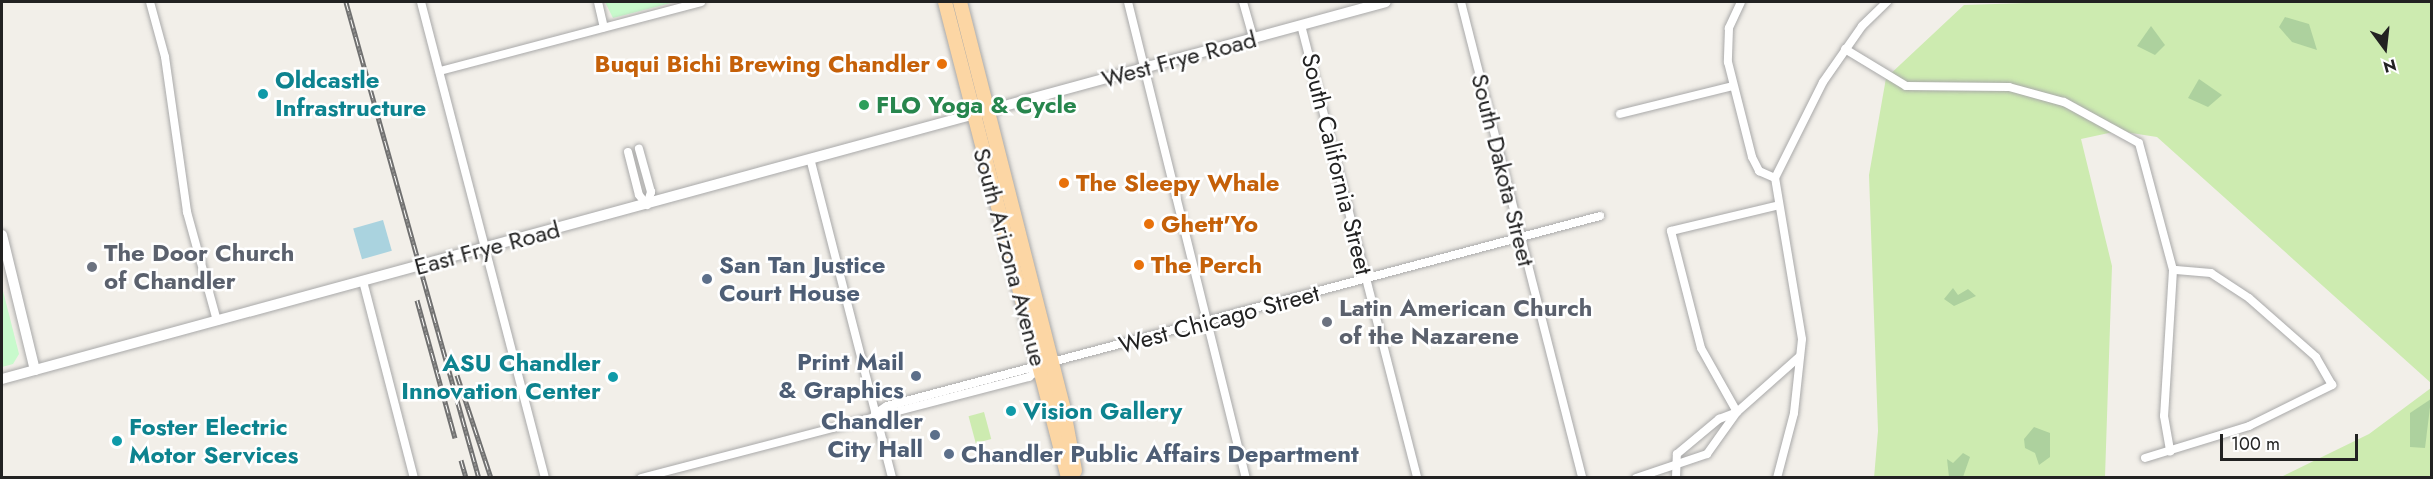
<!DOCTYPE html>
<html>
<head>
<meta charset="utf-8">
<style>
  body { margin:0 }
  #map { position:relative; width:2433px; height:479px; overflow:hidden; background:#f2efe9; font-family:Jost,sans-serif }
  div>[style] { position:absolute }
  [style*='--x'] { left:calc(var(--x)*1px); top:calc(var(--y)*1px); width:calc(var(--w)*1px); rotate:calc(var(--a)*1deg) }
  .grass>* { inset:0; background:#cdebb0; transform-origin:0 0 }
  .forest>* { inset:0; background:#add19e }
  .park>* { inset:0; background:#c8facc }
  .water>* { inset:0; background:#aad3df; transform-origin:0 0 }
  .roads { filter:drop-shadow(0 0 2px #a9a9a9) drop-shadow(0 0 2px #a9a9a9) }
  .minor>* { height:8px; margin:-4px; padding:0 4px; transform-origin:4px; border-radius:4px; background:#fff }
  .tertiary>* { height:10px; margin:-5px; padding:0 5px; transform-origin:5px; border-radius:5px; background:#fff }
  .primary>* { height:14px; margin:-7px; padding:0 7px; transform-origin:7px; border-radius:7px; background:#fcd6a4 }
  .rail>* { height:5px; margin-top:-2.5px; transform-origin:0; background:repeating-linear-gradient(90deg,#fff 0 9px,#707070 0 18px); box-sizing:border-box; border-block:2px solid #707070 }
  .dots>* { width:16px; height:16px; translate:-50% -50%; box-sizing:border-box; border:3px solid #fff; border-radius:50% }
  span { translate:-50% -50%; white-space:nowrap; text-align:center; line-height:1.15; -webkit-text-stroke:5px #fff; paint-order:stroke }
  .street-label { font-size:24px; color:#222 }
  .food-label { font-size:24px; color:#c56008; font-weight:700 }
  .right { translate:-100% -50%; text-align:right }
  .left { translate:0 -50%; text-align:left }
  .culture-label { font-size:24px; color:#0d838f; font-weight:700 }
  .leisure-label { font-size:24px; color:#27864d; font-weight:700 }
  .worship-label { font-size:24px; color:#5b616d; font-weight:700 }
  .service-label { font-size:24px; color:#4e5e75; font-weight:700 }
  .frame { position:absolute; inset:0; border:3px solid #222; pointer-events:none }
  .north { position:absolute; left:2355px; top:18px; width:60px; height:60px; -webkit-text-stroke:4px #fff; paint-order:stroke; rotate:165deg; font-size:16px; font-weight:700; line-height:24px; text-align:center; color:#222 }
  .north::after { content:''; display:block; margin:auto; width:21px; height:27px; background:#222; clip-path:polygon(50% 0,100% 100%,50% 72%,0 100%) }
  .scale { position:absolute; left:2220px; top:434px; width:138px; height:27px; box-sizing:border-box; border:3px solid #222; border-top:0; padding-left:8px; font-size:18px; line-height:21px; white-space:nowrap; color:#222; -webkit-text-stroke:4px #fff; paint-order:stroke }
</style>
</head>
<body>
<div id="map">
  <div class="grass">
    <div style="clip-path:polygon(2060px 2px,2431px 2px,2431px 383px,2157px 137px,2118px 131px,2081px 139px,2112px 266px,2105px 477px,1874px 478px,1878px 431px,1869px 175px,1886px 78px,1964px 5px)"></div>
    <div style="clip-path:polygon(2431px 388px,2431px 477px,2279px 478px,2369px 434px)"></div>
    <div style="left:984px;top:412px;width:28px;height:16px;rotate:75deg"></div>
  </div>
  <div class="forest">
    <div style="clip-path:polygon(2285px 17px,2309px 24px,2317px 50px,2292px 42px,2279px 27px)"></div>
    <div style="clip-path:polygon(2151px 26px,2165px 45px,2155px 55px,2137px 46px)"></div>
    <div style="clip-path:polygon(2199px 79px,2222px 95px,2208px 107px,2188px 98px)"></div>
    <div style="clip-path:polygon(1953px 288px,1958px 295px,1968px 289px,1976px 296px,1954px 306px,1944px 299px)"></div>
    <div style="clip-path:polygon(2431px 399px,2425px 448px,2410px 447px,2410px 413px)"></div>
    <div style="clip-path:polygon(2034px 427px,2050px 433px,2050px 457px,2039px 465px,2035px 453px,2025px 448px,2024px 439px)"></div>
    <div style="clip-path:polygon(1963px 453px,1970px 457px,1963px 477px,1949px 477px,1947px 459px,1953px 463px)"></div>
  </div>
  <div class="park">
    <div style="clip-path:polygon(605px 2px,675px 2px,613px 18px)"></div>
    <div style="clip-path:polygon(2px 287px,19px 354px,13px 364px,2px 367px)"></div>
  </div>
  <div class="water">
    <div style="left:383px;top:220px;width:32px;height:31px;rotate:74deg"></div>
  </div>
  <div class="roads">
    <div class="minor">
      <div style="--x:150;--y:2;--w:57;--a:74.7"></div>
      <div style="--x:165;--y:57;--w:157;--a:81.9"></div>
      <div style="--x:187;--y:212;--w:113;--a:74.6"></div>
      <div style="--x:421;--y:2;--w:492;--a:75.4"></div>
      <div style="--x:598;--y:2;--w:26;--a:77"></div>
      <div style="--x:1128;--y:2;--w:490;--a:76.1"></div>
      <div style="--x:1243;--y:2;--w:37;--a:74"></div>
      <div style="--x:1461;--y:2;--w:491;--a:75.7"></div>
      <div style="--x:1741;--y:2;--w:29;--a:115"></div>
      <div style="--x:1729;--y:28;--w:34;--a:92"></div>
      <div style="--x:1728;--y:62;--w:98;--a:75.8"></div>
      <div style="--x:1752;--y:157;--w:16;--a:63"></div>
      <div style="--x:1759;--y:171;--w:17;--a:24"></div>
      <div style="--x:1301;--y:25;--w:468;--a:75.6"></div>
      <div style="--x:1845;--y:49;--w:71;--a:31.2"></div>
      <div style="--x:1906;--y:86;--w:103;--a:0.6"></div>
      <div style="--x:2009;--y:87;--w:57;--a:15.3"></div>
      <div style="--x:2064;--y:102;--w:85;--a:28.7"></div>
      <div style="--x:2139;--y:143;--w:131;--a:75"></div>
      <div style="--x:2173;--y:270;--w:146;--a:93.5"></div>
      <div style="--x:2164;--y:416;--w:36;--a:80"></div>
      <div style="--x:440;--y:71;--w:270;--a:-14.8"></div>
      <div style="--x:1620;--y:114;--w:116;--a:-13.9"></div>
      <div style="--x:628;--y:152;--w:44;--a:75.7"></div>
      <div style="--x:639;--y:195;--w:13;--a:51"></div>
      <div style="--x:647;--y:205;--w:14;--a:-73"></div>
      <div style="--x:651;--y:192;--w:45;--a:-105.6"></div>
      <div style="--x:811;--y:162;--w:326;--a:75.6"></div>
      <div style="--x:363;--y:281;--w:203;--a:75.5"></div>
      <div style="--x:1737;--y:412;--w:73;--a:-119.4"></div>
      <div style="--x:1701;--y:348;--w:121;--a:-104.4"></div>
      <div style="--x:1671;--y:231;--w:108;--a:-13.4"></div>
      <div style="--x:875;--y:414;--w:14;--a:-34"></div>
      <div style="--x:887;--y:406;--w:738;--a:-14.92"></div>
      <div style="--x:2145;--y:458;--w:109;--a:-17.1"></div>
      <div style="--x:2249;--y:426;--w:93;--a:-26.3"></div>
      <div style="--x:2332;--y:385;--w:32;--a:-120"></div>
      <div style="--x:2316;--y:357;--w:89;--a:-138.6"></div>
      <div style="--x:2249;--y:298;--w:45;--a:-146.7"></div>
      <div style="--x:2211;--y:273;--w:38;--a:-175"></div>
      <div style="--x:641;--y:478;--w:401;--a:-14.6"></div>
      <div style="--x:1029;--y:377;--w:14;--a:-39"></div>
      <div style="--x:1636;--y:478;--w:75;--a:-18.7"></div>
      <div style="--x:1707;--y:454;--w:52;--a:-54.5"></div>
      <div style="--x:1737;--y:412;--w:84;--a:-41.6"></div>
      <div style="--x:1676;--y:478;--w:24;--a:-88"></div>
      <div style="--x:1677;--y:454;--w:55;--a:-39.8"></div>
      <div style="--x:1719;--y:419;--w:19;--a:-21"></div>
      <div style="--x:1777;--y:478;--w:67;--a:-75.3"></div>
      <div style="--x:1794;--y:413;--w:74;--a:-83.8"></div>
      <div style="--x:1802;--y:339;--w:163;--a:-99.5"></div>
      <div style="--x:1775;--y:178;--w:107;--a:-63.4"></div>
      <div style="--x:1823;--y:82;--w:68;--a:-55.1"></div>
      <div style="--x:1862;--y:26;--w:35;--a:-44"></div>
    </div>
    <div class="tertiary">
      <div style="--x:2;--y:235;--w:139;--a:76.3"></div>
      <div style="--x:2;--y:379;--w:1434;--a:-15.24"></div>
    </div>
    <div class="primary">
      <div style="--x:945;--y:2;--w:492;--a:75.5"></div>
      <div style="--x:960;--y:2;--w:417;--a:75.7"></div>
      <div style="--x:1063;--y:406;--w:66;--a:79.5"></div>
    </div>
  </div>
  <div class="rail">
    <div style="--x:346;--y:2;--w:494;--a:74.4"></div>
    <div style="--x:417;--y:300;--w:143;--a:74.6"></div>
    <div style="--x:457;--y:375;--w:108;--a:71.7"></div>
    <div style="--x:461;--y:460;--w:19;--a:74"></div>
  </div>
  <div class="dots">
    <div style="left:942px;top:64px;background:#e8710a"></div>
    <div style="left:263px;top:94px;background:#0f9aa8"></div>
    <div style="left:864px;top:105px;background:#2e9e5b"></div>
    <div style="left:1064px;top:183px;background:#e8710a"></div>
    <div style="left:1149px;top:224px;background:#e8710a"></div>
    <div style="left:1139px;top:265px;background:#e8710a"></div>
    <div style="left:92px;top:267px;background:#6b7280"></div>
    <div style="left:707px;top:279px;background:#5c6f8a"></div>
    <div style="left:1327px;top:322px;background:#6b7280"></div>
    <div style="left:916px;top:376px;background:#5c6f8a"></div>
    <div style="left:613px;top:377px;background:#0f9aa8"></div>
    <div style="left:1011px;top:411px;background:#0f9aa8"></div>
    <div style="left:935px;top:435px;background:#5c6f8a"></div>
    <div style="left:117px;top:441px;background:#0f9aa8"></div>
    <div style="left:949px;top:454px;background:#5c6f8a"></div>
  </div>
  <div class="street-label">
    <span style="left:1179px;top:59px;rotate:-15deg">West Frye Road</span>
    <span style="left:1337px;top:164px;rotate:76deg">South California Street</span>
    <span style="left:1503px;top:170px;rotate:76deg">South Dakota Street</span>
    <span style="left:487px;top:248px;rotate:-15deg">East Frye Road</span>
    <span style="left:1010px;top:257px;rotate:75deg">South Arizona Avenue</span>
    <span style="left:1219px;top:319px;rotate:-15deg">West Chicago Street</span>
  </div>
  <div class="food-label">
    <span class="right" style="left:930px;top:64px">Buqui Bichi Brewing Chandler</span>
    <span class="left" style="left:1076px;top:183px">The Sleepy Whale</span>
    <span class="left" style="left:1161px;top:224px">Ghett'Yo</span>
    <span class="left" style="left:1151px;top:265px">The Perch</span>
  </div>
  <div class="culture-label">
    <span class="left" style="left:275px;top:94px">Oldcastle<br>Infrastructure</span>
    <span class="right" style="left:601px;top:377px">ASU Chandler<br>Innovation Center</span>
    <span class="left" style="left:1023px;top:411px">Vision Gallery</span>
    <span class="left" style="left:129px;top:441px">Foster Electric<br>Motor Services</span>
  </div>
  <div class="leisure-label">
    <span class="left" style="left:876px;top:105px">FLO Yoga &amp; Cycle</span>
  </div>
  <div class="worship-label">
    <span class="left" style="left:104px;top:267px">The Door Church<br>of Chandler</span>
    <span class="left" style="left:1339px;top:322px">Latin American Church<br>of the Nazarene</span>
  </div>
  <div class="service-label">
    <span class="left" style="left:719px;top:279px">San Tan Justice<br>Court House</span>
    <span class="right" style="left:904px;top:376px">Print Mail<br>&amp; Graphics</span>
    <span class="right" style="left:923px;top:435px">Chandler<br>City Hall</span>
    <span class="left" style="left:961px;top:454px">Chandler Public Affairs Department</span>
  </div>
  <div class="frame"></div>
  <div class="north">N</div>
  <div class="scale">100 m</div>
</div>
</body>
</html>
